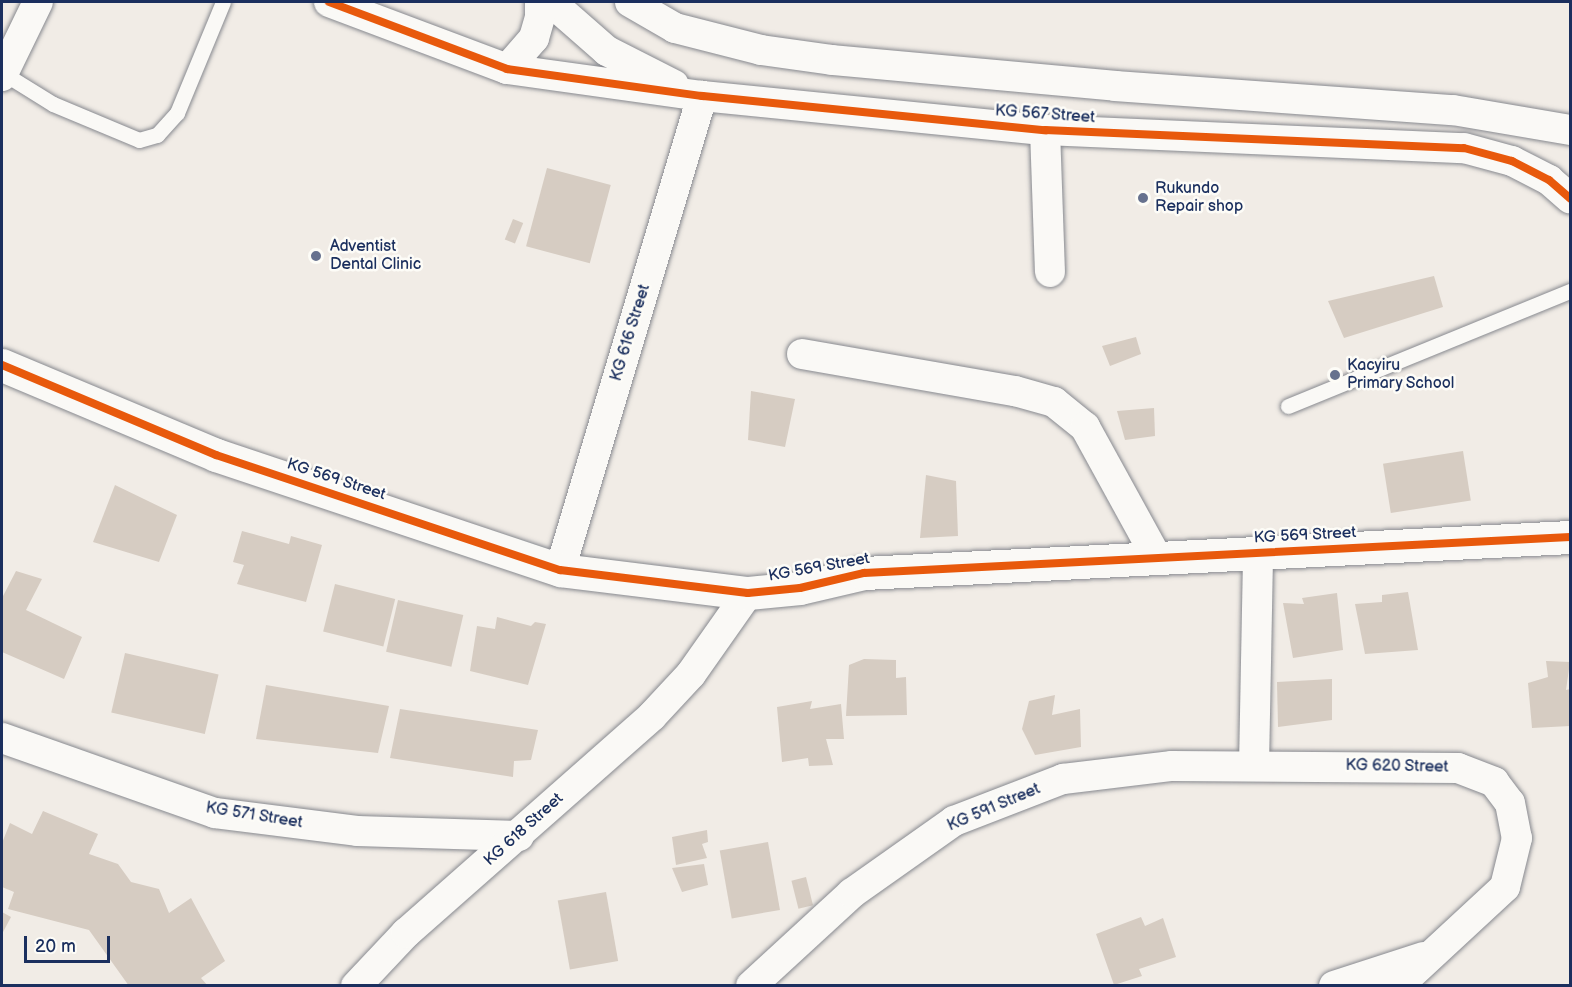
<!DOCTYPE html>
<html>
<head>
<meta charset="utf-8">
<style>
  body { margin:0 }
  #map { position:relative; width:1572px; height:987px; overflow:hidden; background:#f1ece6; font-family:"Balsamiq Sans",sans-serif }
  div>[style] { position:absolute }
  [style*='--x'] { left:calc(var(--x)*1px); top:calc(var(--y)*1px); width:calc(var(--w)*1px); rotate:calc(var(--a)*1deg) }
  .building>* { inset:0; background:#d6ccc2; transform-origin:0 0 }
  .roads { filter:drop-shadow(0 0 2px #87898f) drop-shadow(0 0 2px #87898f) }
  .lane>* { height:15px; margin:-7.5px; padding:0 7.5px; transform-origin:7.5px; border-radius:7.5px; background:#faf9f6 }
  .street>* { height:30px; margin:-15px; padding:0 15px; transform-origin:15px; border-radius:15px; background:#faf9f6 }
  .secondary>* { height:33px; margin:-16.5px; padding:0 16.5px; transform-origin:16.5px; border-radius:16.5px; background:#faf9f6 }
  .cycleway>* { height:8px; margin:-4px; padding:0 4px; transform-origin:4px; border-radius:4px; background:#e8590c }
  .dots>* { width:16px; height:16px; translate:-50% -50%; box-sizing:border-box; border:3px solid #fdfcf7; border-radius:50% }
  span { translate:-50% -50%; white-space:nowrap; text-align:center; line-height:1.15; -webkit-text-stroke:5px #fdfcf7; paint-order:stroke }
  .street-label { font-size:16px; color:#1b2f5e }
  .poi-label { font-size:16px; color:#1b2f5e }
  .left { translate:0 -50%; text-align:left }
  .frame { position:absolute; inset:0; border:3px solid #1b2f5e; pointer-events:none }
  .scale { position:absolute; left:24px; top:936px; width:86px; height:27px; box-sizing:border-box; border:3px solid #1b2f5e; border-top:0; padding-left:8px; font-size:18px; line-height:21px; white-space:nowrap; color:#1b2f5e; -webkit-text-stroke:4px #fdfcf7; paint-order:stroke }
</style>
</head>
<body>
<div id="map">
  <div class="building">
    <div style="left:547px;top:168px;width:66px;height:81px;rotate:15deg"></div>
    <div style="left:513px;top:219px;width:11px;height:22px;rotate:22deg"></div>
    <div style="clip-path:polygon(1434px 276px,1443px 307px,1344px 338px,1328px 301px)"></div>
    <div style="clip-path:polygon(1136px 337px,1141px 354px,1110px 366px,1102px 346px)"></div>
    <div style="clip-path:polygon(751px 391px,795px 399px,785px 447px,748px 440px)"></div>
    <div style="clip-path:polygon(1154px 408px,1155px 436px,1125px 440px,1117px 411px)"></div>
    <div style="left:1463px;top:451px;width:50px;height:81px;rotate:81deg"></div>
    <div style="clip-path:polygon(926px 475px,956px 481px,958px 536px,920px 538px)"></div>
    <div style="clip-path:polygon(115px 485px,177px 515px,159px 562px,93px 542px)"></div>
    <div style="clip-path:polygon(242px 531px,289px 544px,291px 536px,322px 545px,306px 602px,237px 584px,244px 565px,233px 562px)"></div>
    <div style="clip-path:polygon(16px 571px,42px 579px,26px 610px,82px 637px,64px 679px,2px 652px,2px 598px)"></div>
    <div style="left:335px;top:584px;width:62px;height:49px;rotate:14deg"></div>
    <div style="clip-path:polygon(1408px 592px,1418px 650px,1365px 654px,1355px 604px,1382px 602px,1382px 595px)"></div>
    <div style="clip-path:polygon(1337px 593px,1343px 650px,1293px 658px,1283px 603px,1304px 604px,1302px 598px)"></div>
    <div style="left:398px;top:600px;width:67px;height:53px;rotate:13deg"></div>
    <div style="clip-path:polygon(497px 617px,531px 626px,535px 622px,546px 624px,528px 685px,470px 671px,477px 626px,495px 629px)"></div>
    <div style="left:125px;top:653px;width:96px;height:61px;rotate:13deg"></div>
    <div style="clip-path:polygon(864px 659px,896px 660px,896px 678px,906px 677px,907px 715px,846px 716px,849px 665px)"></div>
    <div style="clip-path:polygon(1546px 661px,1570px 662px,1566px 690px,1570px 689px,1570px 726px,1532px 728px,1528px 683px,1548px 677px)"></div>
    <div style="clip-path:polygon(1332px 679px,1332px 720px,1278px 727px,1277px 682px)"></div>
    <div style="clip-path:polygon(266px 685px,389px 706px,378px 753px,256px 739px)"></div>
    <div style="clip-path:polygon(1055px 695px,1052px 715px,1080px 709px,1081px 747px,1035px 755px,1022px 729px,1029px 701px)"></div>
    <div style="clip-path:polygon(812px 701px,810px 709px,841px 704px,844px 739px,826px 739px,833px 765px,809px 766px,808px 758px,782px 762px,777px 707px)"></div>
    <div style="clip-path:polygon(400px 709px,538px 730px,531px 760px,514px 761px,513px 777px,390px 758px)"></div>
    <div style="clip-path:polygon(43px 811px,98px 834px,89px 854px,118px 864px,131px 882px,159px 889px,169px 913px,191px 898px,225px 961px,201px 978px,208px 986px,129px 986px,89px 930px,8px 909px,14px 892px,2px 887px,2px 843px,10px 823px,32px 834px)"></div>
    <div style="clip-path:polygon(707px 830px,708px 842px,702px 844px,707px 858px,676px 865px,672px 837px)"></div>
    <div style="left:768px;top:842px;width:69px;height:49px;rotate:80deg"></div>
    <div style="clip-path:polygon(704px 864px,708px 885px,682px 892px,672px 868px)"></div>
    <div style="left:806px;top:877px;width:29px;height:15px;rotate:76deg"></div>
    <div style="left:606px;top:892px;width:70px;height:49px;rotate:80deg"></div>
    <div style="clip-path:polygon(2px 912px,11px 917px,2px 934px)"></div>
    <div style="clip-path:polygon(1141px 917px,1145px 926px,1163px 918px,1176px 957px,1139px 969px,1142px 976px,1114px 985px,1096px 934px)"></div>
  </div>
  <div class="roads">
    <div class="lane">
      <div style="--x:3;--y:73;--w:59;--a:31.8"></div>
      <div style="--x:53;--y:104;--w:93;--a:22.7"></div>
      <div style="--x:139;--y:140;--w:19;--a:-16"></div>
      <div style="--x:157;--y:135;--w:30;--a:-48"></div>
      <div style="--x:177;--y:113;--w:120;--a:-67.5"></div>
      <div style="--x:1288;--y:406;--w:305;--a:-22.2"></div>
    </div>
    <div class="street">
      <div style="--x:329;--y:2;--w:190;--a:20.6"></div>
      <div style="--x:507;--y:69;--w:197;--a:7.9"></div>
      <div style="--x:702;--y:96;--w:345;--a:5.7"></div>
      <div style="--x:1045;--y:130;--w:419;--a:2.5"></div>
      <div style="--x:1464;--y:148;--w:50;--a:15.2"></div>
      <div style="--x:1512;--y:161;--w:42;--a:27.2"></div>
      <div style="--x:1549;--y:180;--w:28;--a:41"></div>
      <div style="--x:551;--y:2;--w:74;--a:41.2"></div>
      <div style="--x:607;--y:51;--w:75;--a:26.9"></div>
      <div style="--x:630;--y:2;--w:52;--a:30"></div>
      <div style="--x:675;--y:28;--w:89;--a:14.3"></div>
      <div style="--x:761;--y:50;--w:72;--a:8"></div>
      <div style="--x:832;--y:60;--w:284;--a:5.2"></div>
      <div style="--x:1115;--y:86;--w:339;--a:4.1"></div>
      <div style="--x:1453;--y:110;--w:119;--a:9.7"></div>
      <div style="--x:507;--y:69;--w:41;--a:-48.9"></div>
      <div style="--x:534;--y:38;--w:22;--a:-74"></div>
      <div style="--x:540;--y:17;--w:15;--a:-90"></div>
      <div style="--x:2;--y:76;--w:82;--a:-64.1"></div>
      <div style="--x:1045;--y:130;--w:142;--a:88"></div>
      <div style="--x:802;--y:354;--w:216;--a:9.9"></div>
      <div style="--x:1015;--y:391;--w:41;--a:15.8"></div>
      <div style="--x:1054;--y:402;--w:40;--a:39"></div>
      <div style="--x:1085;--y:427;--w:149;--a:61.2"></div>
      <div style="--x:560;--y:570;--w:495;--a:-73.3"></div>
      <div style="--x:2;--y:738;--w:226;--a:19.4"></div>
      <div style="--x:215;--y:813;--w:143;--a:7.2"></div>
      <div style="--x:357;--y:831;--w:162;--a:1.8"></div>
      <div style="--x:1254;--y:766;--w:214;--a:-88.9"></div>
      <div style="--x:356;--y:986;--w:73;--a:-46.7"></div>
      <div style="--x:406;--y:933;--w:328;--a:-41.4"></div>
      <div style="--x:652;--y:716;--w:57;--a:-47.1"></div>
      <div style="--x:691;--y:674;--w:99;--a:-54.9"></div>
      <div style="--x:751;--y:986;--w:137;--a:-42.6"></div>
      <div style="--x:852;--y:893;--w:125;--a:-35.2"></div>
      <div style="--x:954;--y:821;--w:117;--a:-21.1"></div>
      <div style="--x:1063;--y:779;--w:110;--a:-6.8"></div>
      <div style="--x:1172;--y:766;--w:286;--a:0.4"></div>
      <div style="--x:1458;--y:768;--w:39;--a:21"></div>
      <div style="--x:1494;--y:782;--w:26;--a:53"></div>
      <div style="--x:1510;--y:803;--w:36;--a:79"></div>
      <div style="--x:1517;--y:838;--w:50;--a:103.8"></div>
      <div style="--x:1505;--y:887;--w:146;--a:137.2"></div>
      <div style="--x:1334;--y:986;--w:94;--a:-18"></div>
    </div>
    <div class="secondary">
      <div style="--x:2;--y:365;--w:232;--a:22.8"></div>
      <div style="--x:216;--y:455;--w:363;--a:18.5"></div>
      <div style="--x:560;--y:570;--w:189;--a:7"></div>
      <div style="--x:748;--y:593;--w:52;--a:-5.5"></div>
      <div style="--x:800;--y:588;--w:66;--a:-13.2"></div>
      <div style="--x:864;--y:573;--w:707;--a:-2.92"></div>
    </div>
  </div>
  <div class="cycleway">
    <div style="--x:329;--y:2;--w:190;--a:20.6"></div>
    <div style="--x:507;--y:69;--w:197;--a:7.9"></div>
    <div style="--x:702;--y:96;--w:345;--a:5.7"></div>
    <div style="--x:1045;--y:130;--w:419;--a:2.5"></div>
    <div style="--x:1464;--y:148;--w:50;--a:15.2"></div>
    <div style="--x:1512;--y:161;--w:42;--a:27.2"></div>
    <div style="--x:1549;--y:180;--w:28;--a:41"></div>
    <div style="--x:2;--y:365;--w:232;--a:22.8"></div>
    <div style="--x:216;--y:455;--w:363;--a:18.5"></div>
    <div style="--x:560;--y:570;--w:189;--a:7"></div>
    <div style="--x:748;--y:593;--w:52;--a:-5.5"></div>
    <div style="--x:800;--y:588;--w:66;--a:-13.2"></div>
    <div style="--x:864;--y:573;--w:707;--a:-2.92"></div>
  </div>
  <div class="dots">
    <div style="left:1143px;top:198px;background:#66718e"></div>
    <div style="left:316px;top:256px;background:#66718e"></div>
    <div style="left:1335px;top:375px;background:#66718e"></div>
  </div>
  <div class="street-label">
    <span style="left:1045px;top:115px;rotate:4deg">KG 567 Street</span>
    <span style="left:631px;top:333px;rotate:-73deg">KG 616 Street</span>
    <span style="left:336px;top:480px;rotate:18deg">KG 569 Street</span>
    <span style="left:1305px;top:536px;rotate:-3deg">KG 569 Street</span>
    <span style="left:819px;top:568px;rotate:-10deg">KG 569 Street</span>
    <span style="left:1397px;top:767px;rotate:1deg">KG 620 Street</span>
    <span style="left:994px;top:808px;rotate:-23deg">KG 591 Street</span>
    <span style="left:254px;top:816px;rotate:9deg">KG 571 Street</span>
    <span style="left:524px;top:830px;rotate:-42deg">KG 618 Street</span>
  </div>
  <div class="poi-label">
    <span class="left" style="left:1155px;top:198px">Rukundo<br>Repair shop</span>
    <span class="left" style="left:330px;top:256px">Adventist<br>Dental Clinic</span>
    <span class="left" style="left:1347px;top:375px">Kacyiru<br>Primary School</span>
  </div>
  <div class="frame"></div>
  <div class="scale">20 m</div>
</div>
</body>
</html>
